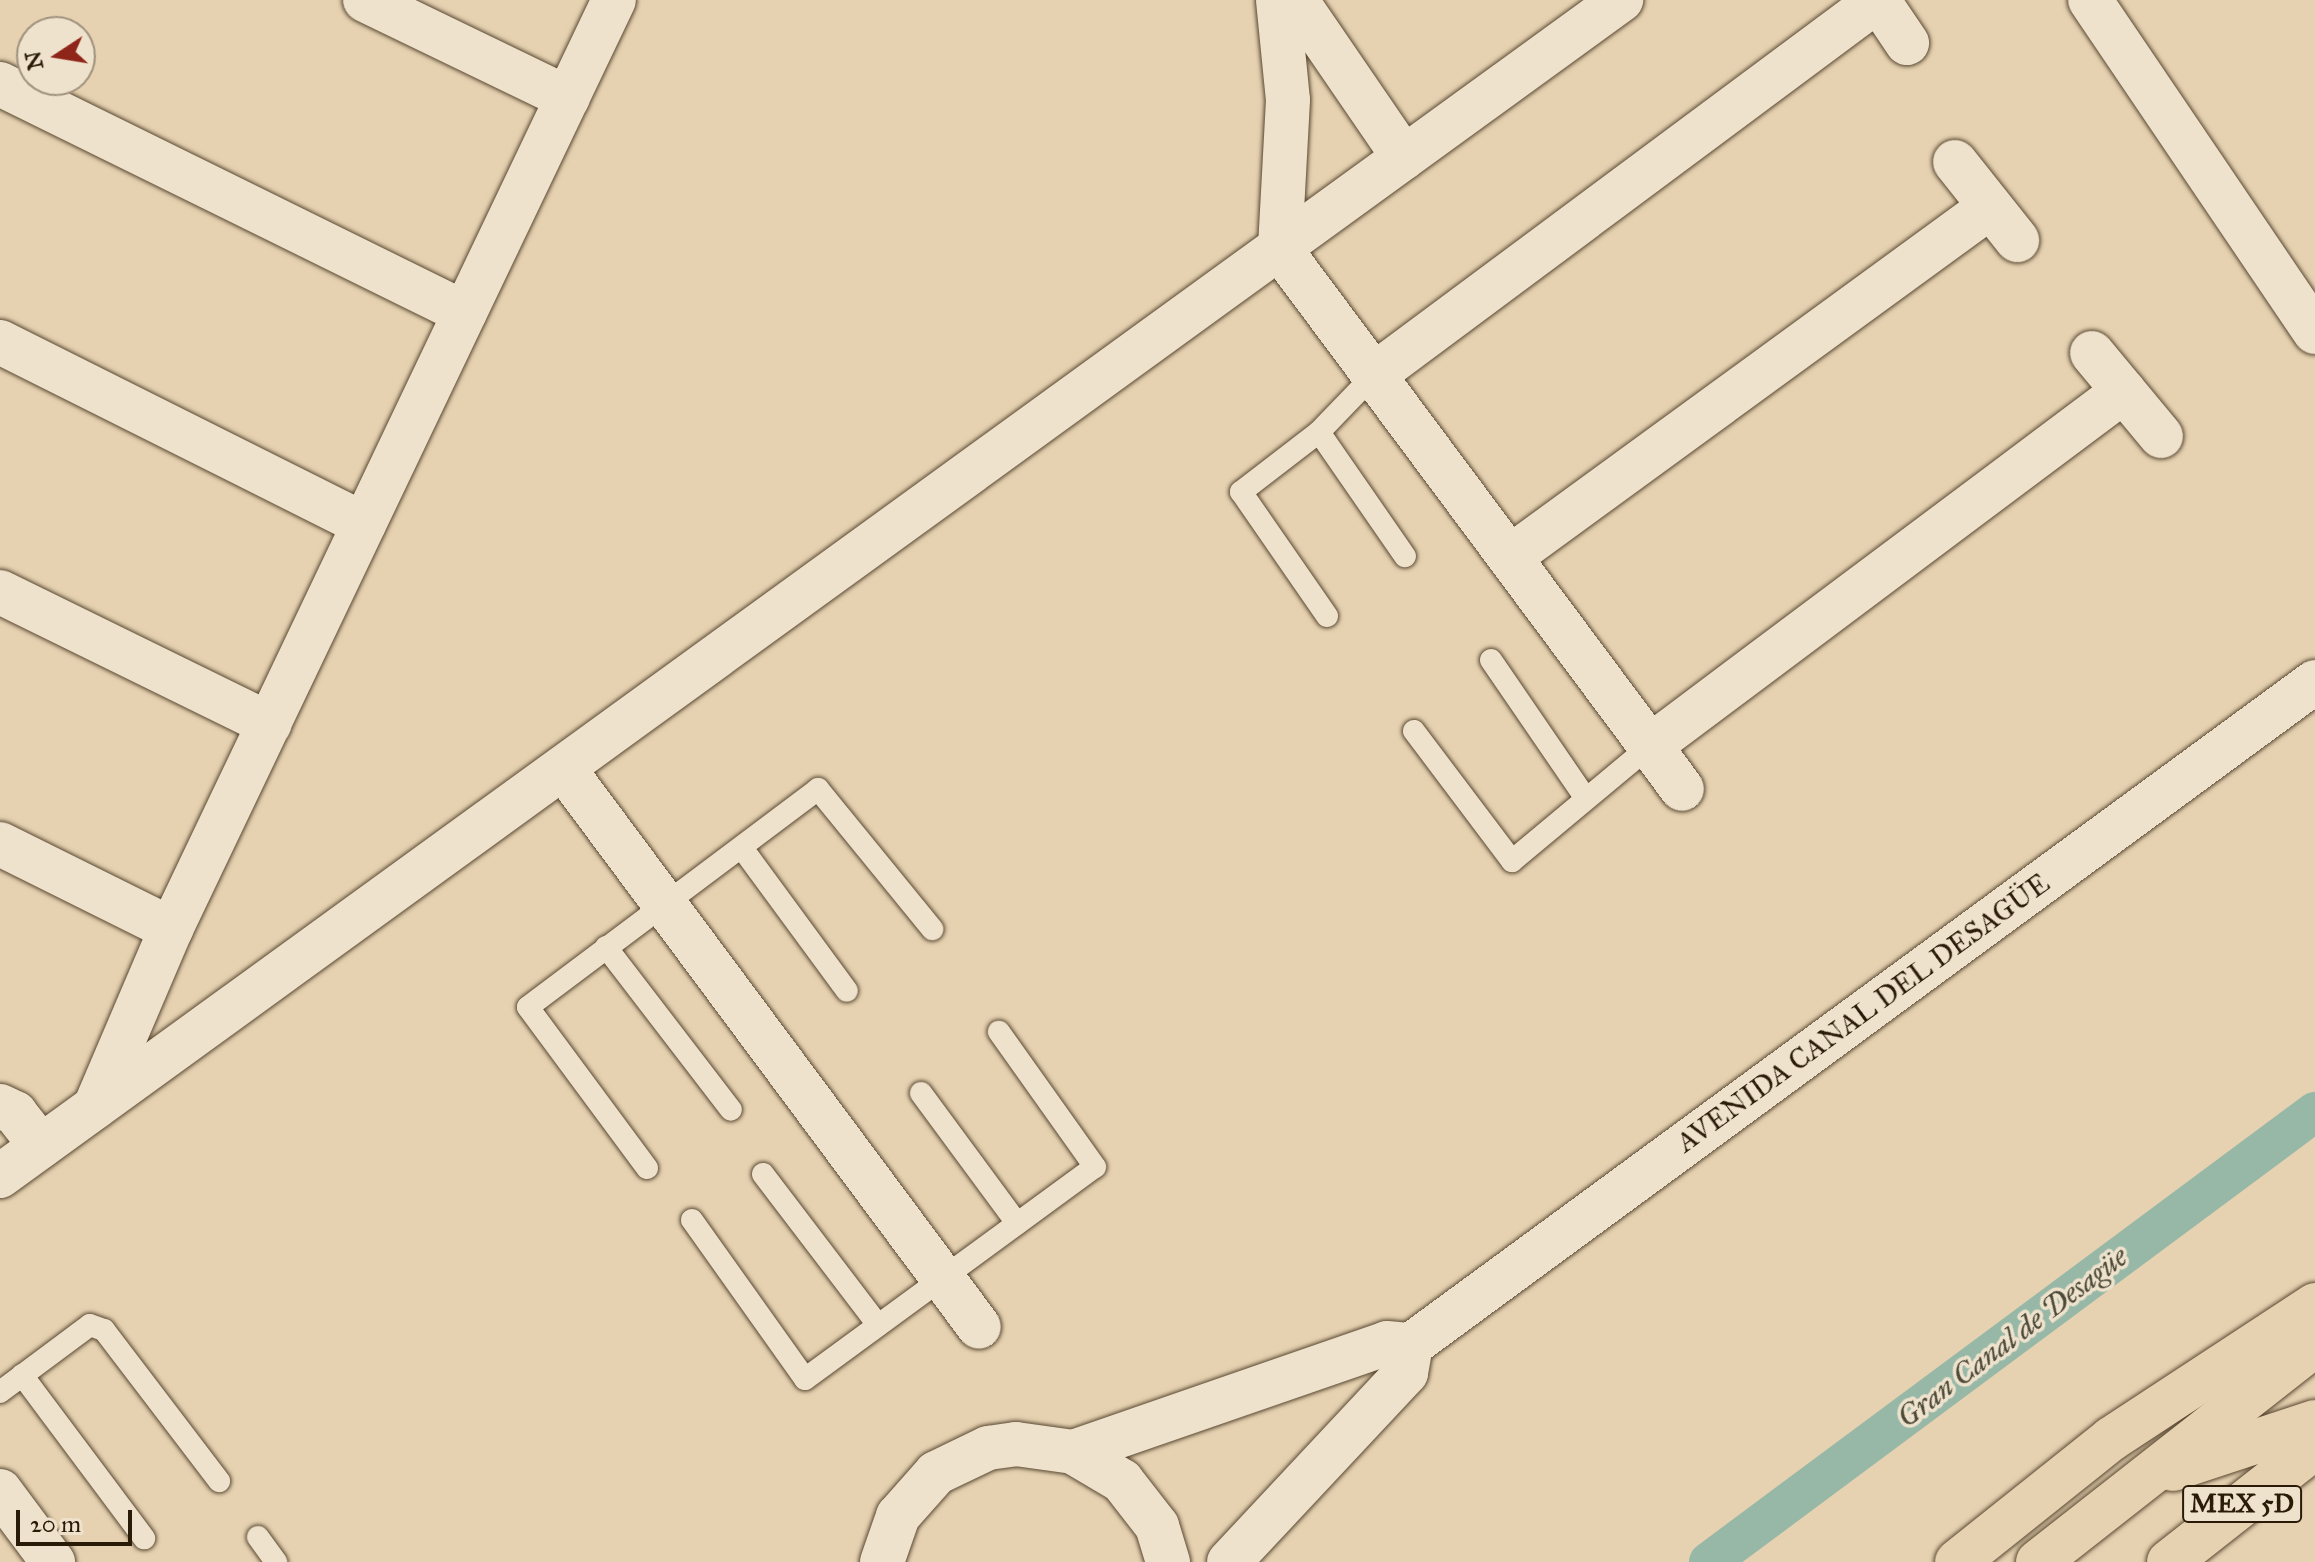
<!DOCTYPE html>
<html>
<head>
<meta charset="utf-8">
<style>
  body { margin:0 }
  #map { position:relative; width:2315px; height:1562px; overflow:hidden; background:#e6d2b1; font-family:"IM FELL Great Primer",serif }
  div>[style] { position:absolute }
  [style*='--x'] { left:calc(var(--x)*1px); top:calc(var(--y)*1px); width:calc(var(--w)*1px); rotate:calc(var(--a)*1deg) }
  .canal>* { height:40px; margin:-20px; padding:0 20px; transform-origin:20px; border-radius:20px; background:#97b8a7 }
  .roads { filter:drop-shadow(0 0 2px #594832) drop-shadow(0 0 2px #594832) }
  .service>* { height:22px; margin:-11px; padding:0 11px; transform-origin:11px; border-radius:11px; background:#efe2cc }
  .minor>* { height:44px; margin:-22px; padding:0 22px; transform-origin:22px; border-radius:22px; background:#efe2cc }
  .motorway>* { height:44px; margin:-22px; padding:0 22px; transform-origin:22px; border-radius:22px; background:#e6d2b1 }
  span { translate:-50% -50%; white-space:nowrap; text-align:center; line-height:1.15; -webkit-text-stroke:7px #efe2cc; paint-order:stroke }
  .shield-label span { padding:2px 6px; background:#efe2cc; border:2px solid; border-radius:6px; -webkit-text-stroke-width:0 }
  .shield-label { font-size:26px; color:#2a1a08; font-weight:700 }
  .street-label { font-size:28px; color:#2a1a08 }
  .water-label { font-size:30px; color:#4b4938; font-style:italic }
  .north { position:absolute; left:16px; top:16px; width:80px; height:80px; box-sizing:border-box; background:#efe2cc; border:2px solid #a0927e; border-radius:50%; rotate:258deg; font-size:22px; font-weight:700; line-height:32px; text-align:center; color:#2a1a08 }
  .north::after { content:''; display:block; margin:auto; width:28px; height:36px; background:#8f2418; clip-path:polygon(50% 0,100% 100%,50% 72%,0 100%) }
  .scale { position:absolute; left:16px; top:1510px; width:116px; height:36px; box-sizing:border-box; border:4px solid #2a1a08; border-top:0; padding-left:10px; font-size:24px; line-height:28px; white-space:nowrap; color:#2a1a08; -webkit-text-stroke:6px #efe2cc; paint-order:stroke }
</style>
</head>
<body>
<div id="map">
  <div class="canal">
    <div style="--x:1709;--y:1562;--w:755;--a:-36.6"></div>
  </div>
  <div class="roads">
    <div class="service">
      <div style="--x:1319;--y:432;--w:151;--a:55.3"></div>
      <div style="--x:1327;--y:616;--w:151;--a:-124.7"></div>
      <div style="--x:1241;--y:492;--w:98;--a:-37.6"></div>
      <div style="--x:1319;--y:432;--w:81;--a:-46"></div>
      <div style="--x:1491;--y:660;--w:168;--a:55.6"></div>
      <div style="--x:1414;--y:731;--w:163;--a:53"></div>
      <div style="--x:1512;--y:861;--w:180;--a:-39.8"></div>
      <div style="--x:742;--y:848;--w:177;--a:53.7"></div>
      <div style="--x:606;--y:947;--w:205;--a:52.5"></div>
      <div style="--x:921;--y:1093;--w:162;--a:53.6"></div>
      <div style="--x:647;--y:1168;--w:200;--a:-126.5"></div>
      <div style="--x:528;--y:1007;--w:363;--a:-36.9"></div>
      <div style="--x:818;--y:789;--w:181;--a:50.8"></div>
      <div style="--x:763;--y:1174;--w:190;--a:52.7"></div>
      <div style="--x:692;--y:1220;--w:195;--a:54.6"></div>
      <div style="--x:805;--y:1379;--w:359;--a:-36.2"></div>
      <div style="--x:1095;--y:1167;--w:166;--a:-125.4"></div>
      <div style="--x:22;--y:1375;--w:204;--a:53.2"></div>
      <div style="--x:0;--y:1392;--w:112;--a:-36.7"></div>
      <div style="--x:90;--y:1325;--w:15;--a:20"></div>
      <div style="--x:104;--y:1330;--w:190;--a:52.7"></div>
      <div style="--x:258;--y:1537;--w:31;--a:54"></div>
    </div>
    <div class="minor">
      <div style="--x:365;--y:0;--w:225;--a:25.8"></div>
      <div style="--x:1278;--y:0;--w:100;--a:84.3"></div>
      <div style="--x:1288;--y:100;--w:149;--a:93.1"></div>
      <div style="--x:1280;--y:249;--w:673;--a:53.33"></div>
      <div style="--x:1296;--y:0;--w:191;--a:55.6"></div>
      <div style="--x:1878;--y:0;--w:52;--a:56"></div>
      <div style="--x:2090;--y:0;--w:401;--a:55.9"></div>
      <div style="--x:0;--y:84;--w:518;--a:26.22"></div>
      <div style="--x:1955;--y:162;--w:100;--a:51.5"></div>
      <div style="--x:0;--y:342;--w:407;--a:26.6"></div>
      <div style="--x:2092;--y:353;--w:108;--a:50.3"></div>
      <div style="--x:1375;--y:374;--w:627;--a:-36.63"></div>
      <div style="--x:1510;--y:557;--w:594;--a:-36.1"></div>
      <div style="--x:0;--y:592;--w:300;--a:26.1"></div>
      <div style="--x:1650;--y:746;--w:592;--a:-36.83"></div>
      <div style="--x:564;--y:769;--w:695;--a:53.36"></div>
      <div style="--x:0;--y:844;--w:191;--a:26.4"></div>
      <div style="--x:0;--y:1106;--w:17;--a:25"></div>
      <div style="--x:15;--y:1113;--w:42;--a:51.8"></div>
      <div style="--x:95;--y:1107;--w:194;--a:-66.9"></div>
      <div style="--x:171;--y:929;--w:1029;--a:-64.51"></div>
      <div style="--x:0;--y:1176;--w:2003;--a:-35.96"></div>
      <div style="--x:1073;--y:1452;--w:332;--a:-19.1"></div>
      <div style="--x:1387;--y:1343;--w:24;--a:5"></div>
      <div style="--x:1411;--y:1345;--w:1121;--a:-36.26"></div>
      <div style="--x:0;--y:1491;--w:89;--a:53.3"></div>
      <div style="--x:882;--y:1562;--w:49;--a:-70.8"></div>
      <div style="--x:898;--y:1516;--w:57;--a:-48.5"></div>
      <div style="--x:936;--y:1473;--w:58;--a:-25.7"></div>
      <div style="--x:988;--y:1448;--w:28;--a:-8"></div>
      <div style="--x:1016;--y:1444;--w:58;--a:8"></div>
      <div style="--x:1073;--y:1452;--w:57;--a:30.6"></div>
      <div style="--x:1122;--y:1481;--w:57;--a:52.1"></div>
      <div style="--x:1157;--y:1526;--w:38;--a:73"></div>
      <div style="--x:1229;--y:1562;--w:259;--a:-46.9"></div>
      <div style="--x:1406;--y:1373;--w:28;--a:-80"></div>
    </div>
    <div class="motorway">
      <div style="--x:2173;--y:1469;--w:150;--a:-18.3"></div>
      <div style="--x:1957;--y:1562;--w:197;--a:-38.6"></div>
      <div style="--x:2111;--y:1439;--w:244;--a:-33.3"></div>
      <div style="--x:2038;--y:1562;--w:352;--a:-38.1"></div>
      <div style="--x:2169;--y:1562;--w:186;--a:-38.2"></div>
    </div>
  </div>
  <div class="shield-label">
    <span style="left:2242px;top:1504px">MEX 5D</span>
  </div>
  <div class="street-label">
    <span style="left:1863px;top:1013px;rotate:-36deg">AVENIDA CANAL DEL DESAGÜE</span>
  </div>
  <div class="water-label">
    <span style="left:2012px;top:1337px;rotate:-37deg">Gran Canal de Desagüe</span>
  </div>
  <div class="north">N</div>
  <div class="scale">20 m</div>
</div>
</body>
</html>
